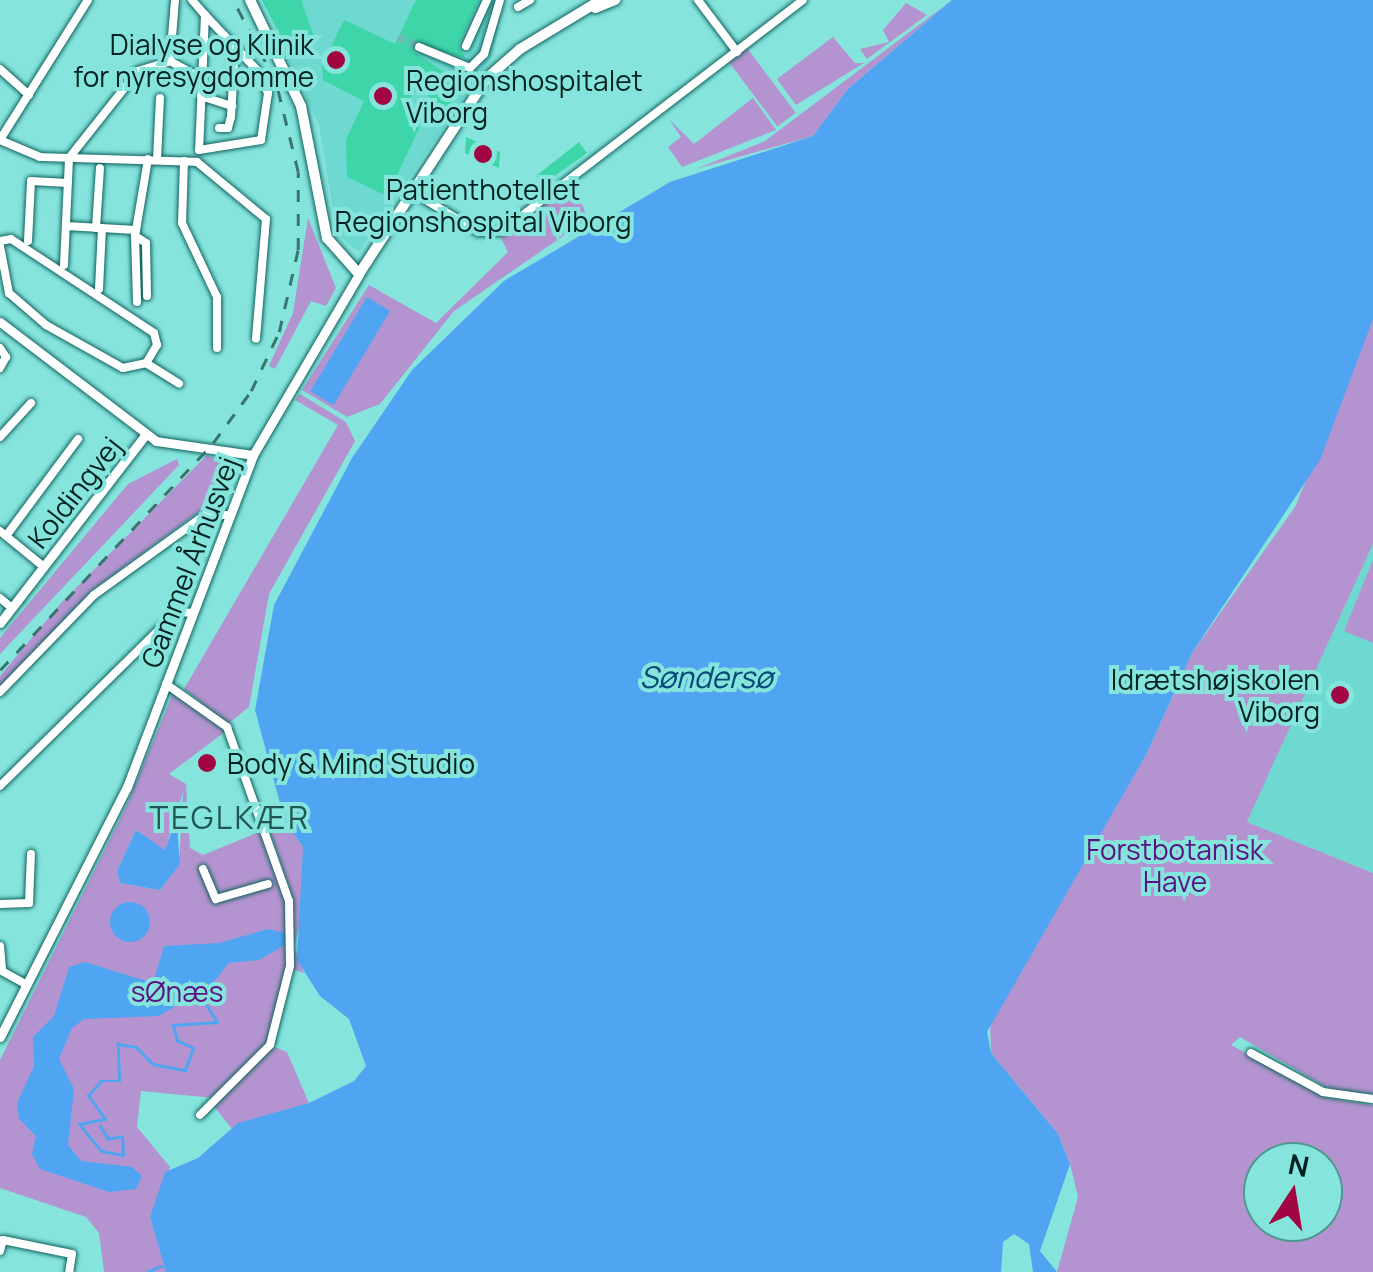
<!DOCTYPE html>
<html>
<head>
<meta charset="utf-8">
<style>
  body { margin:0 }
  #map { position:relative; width:1373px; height:1272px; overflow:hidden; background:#85e5dd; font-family:Manrope,sans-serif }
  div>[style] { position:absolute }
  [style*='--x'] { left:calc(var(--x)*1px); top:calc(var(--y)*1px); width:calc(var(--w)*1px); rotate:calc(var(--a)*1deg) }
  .built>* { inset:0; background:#6dd9d0 }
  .green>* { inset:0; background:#b494d0; transform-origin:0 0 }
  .water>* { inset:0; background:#4fa5f2; transform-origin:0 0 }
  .round { border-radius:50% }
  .stream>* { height:2.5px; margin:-1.25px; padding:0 1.25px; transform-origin:1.25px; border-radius:1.25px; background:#4fa5f2 }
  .building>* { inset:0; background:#3ed5a8 }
  .minor-tunnel>* { height:8px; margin-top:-4px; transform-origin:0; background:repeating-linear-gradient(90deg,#6bbeb7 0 8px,transparent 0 12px) }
  .roads { filter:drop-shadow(0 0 2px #10635e) drop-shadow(0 0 2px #10635e) }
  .minor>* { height:8px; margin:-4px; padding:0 4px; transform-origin:4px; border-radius:4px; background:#fff }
  .tertiary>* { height:9px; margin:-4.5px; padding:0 4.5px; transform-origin:4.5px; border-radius:4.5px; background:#fff }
  .secondary>* { height:10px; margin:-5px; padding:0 5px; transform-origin:5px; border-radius:5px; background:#fff }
  .rail>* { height:2.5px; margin-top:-1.25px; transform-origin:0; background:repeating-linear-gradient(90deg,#39746f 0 12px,transparent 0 24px) }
  .dots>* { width:28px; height:28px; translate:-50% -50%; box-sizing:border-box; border:5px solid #85e5dd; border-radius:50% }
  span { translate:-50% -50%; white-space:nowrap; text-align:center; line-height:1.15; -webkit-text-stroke:8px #85e5dd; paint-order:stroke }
  .poi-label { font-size:28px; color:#032320 }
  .right { translate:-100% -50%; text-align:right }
  .left { translate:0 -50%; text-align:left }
  .street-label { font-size:28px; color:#032320 }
  .park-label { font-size:28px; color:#5a1383 }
  .water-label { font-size:30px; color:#054879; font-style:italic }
  .quarter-label { font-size:32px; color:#225652; letter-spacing:2.5px }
  .north { position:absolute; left:1243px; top:1142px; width:100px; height:100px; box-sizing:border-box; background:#85e5dd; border:2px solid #519791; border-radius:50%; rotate:12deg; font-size:28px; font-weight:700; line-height:40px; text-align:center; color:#032320 }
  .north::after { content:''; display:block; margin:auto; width:35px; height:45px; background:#a10542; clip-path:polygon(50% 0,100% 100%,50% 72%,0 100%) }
</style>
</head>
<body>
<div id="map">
  <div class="built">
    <div style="clip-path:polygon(262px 0,504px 0,492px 56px,359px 252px,337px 234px,319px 125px)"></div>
    <div style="clip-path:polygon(1373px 544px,1373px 873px,1247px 822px)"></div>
  </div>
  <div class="green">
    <div style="clip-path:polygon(952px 0,848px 89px,813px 136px,696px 169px,765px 141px)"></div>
    <div style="clip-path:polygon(906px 3px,927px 15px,867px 59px,860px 49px,889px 42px,883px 30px)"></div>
    <div style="clip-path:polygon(833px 37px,855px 63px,864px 63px,796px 105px,777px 79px)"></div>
    <div style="left:747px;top:48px;width:81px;height:23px;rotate:53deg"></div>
    <div style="clip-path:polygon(753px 98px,776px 130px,682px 167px,668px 147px,681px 137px,669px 119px,694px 144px)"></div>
    <div style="clip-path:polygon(572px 181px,588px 219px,454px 311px,380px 404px,347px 417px,302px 390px,369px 285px,436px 323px,508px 252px,501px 238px)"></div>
    <div style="clip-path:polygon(308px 218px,336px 288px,326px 306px,311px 301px,275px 369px,269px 366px,293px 313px)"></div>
    <div style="clip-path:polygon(evenodd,1373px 319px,1373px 544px,1247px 822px,1373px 873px,1373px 1094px,1331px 1090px,1240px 1037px,1231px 1045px,1328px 1098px,1373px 1105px,1373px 1272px,1057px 1272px,1078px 1197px,1070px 1164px,1058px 1134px,991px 1053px,990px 1019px,1147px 753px,1192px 653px,1295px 507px,1373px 319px,1263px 1162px,1323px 1162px,1323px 1222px,1263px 1222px,1263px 1162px)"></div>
    <div style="clip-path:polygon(300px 394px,346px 422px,355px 441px,269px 594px,249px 707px,228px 724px,184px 689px,338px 425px,295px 400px)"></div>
    <div style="clip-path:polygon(207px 455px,233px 469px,208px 505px,90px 592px,0 687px,0 676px,61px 603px)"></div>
    <div style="clip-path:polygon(177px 459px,179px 465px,0 654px,0 638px,128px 484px)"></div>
    <div style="clip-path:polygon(1373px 560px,1373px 643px,1344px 631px)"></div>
    <div style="clip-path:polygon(evenodd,174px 691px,226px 731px,169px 774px,186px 784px,190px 848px,203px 855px,264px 830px,288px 899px,287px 963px,267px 1047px,214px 1098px,141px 1091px,137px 1127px,170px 1167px,150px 1217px,167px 1272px,104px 1272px,99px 1233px,86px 1217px,0 1188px,0 1060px,125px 809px,174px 691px,183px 792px,179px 864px,160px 890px,121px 883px,117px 871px,136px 830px,165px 851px,183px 792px)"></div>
    <div style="clip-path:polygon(285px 822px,303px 847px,305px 906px,294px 947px,304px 973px,292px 969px,291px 893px,269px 829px)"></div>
    <div style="clip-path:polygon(272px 1046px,287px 1052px,309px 1103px,231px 1128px,213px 1105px)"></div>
  </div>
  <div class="water">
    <div style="clip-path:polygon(952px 0,1373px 0,1373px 319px,1320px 460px,1192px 653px,1147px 753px,987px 1032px,991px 1053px,1058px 1134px,1070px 1164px,1040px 1251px,1057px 1272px,1033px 1272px,1029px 1244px,1014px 1234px,1003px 1242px,1001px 1272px,166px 1272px,150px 1217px,165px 1172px,198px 1158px,238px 1123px,309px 1103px,354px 1081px,366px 1066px,349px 1019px,320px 996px,297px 960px,303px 847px,285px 822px,255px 710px,274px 605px,352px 458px,412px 370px,504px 281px,670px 182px,813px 136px,848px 89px)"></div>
    <div style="left:367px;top:297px;width:27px;height:110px;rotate:31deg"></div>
    <div style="clip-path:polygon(187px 791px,177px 824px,180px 864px,160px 890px,120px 883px,117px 871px,136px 830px,165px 850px)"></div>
    <div class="round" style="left:110px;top:902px;width:40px;height:40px"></div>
    <div style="clip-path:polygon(268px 929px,285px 933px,285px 945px,259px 960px,229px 963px,212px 984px,159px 1016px,84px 1019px,72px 1028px,59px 1059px,74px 1089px,68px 1145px,81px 1161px,132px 1167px,142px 1176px,136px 1189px,109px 1192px,40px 1169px,32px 1154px,36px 1136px,19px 1119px,17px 1103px,34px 1066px,33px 1037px,54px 1016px,69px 967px,85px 962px,153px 983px,164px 946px,219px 943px)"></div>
  </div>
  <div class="stream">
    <div style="--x:79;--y:1124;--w:26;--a:-11"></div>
    <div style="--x:105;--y:1119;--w:29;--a:-126"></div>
    <div style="--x:88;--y:1096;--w:20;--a:-49"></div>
    <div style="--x:101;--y:1081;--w:18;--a:0"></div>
    <div style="--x:119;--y:1081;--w:37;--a:-92"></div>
    <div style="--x:118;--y:1044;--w:18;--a:9"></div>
    <div style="--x:136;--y:1047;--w:24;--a:45"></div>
    <div style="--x:153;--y:1064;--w:33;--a:11"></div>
    <div style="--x:185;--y:1070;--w:23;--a:-70"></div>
    <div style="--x:193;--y:1048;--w:17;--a:-156"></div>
    <div style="--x:177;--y:1041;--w:16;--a:-104"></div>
    <div style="--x:173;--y:1025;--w:44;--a:-3.9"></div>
    <div style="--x:217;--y:1022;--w:24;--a:-123"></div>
    <div style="--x:80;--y:1125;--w:34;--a:50"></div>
    <div style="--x:102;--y:1151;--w:21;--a:11"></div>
    <div style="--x:123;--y:1155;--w:18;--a:-93"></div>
    <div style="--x:122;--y:1137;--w:14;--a:172"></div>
    <div style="--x:108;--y:1139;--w:15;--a:-122"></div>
    <div style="--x:147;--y:1272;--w:15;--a:-23"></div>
  </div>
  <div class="building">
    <div style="clip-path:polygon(262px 0,301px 0,316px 42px,287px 47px)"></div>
    <div style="clip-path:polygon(416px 0,479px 0,459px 44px,465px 58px,413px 43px,414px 52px,462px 84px,447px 110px,416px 87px,408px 105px,426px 114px,387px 196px,347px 177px,346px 140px,364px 101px,323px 80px,322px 65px,344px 20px,395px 44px)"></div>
    <div style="clip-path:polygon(466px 137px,500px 152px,499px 168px,465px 153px)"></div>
    <div style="clip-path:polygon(579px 142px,587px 153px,542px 185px,536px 176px)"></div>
  </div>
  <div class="minor-tunnel">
    <div style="--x:398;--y:37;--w:23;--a:25"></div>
  </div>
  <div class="roads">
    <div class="minor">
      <div style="--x:88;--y:0;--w:165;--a:122.2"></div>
      <div style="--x:0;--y:140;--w:43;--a:23"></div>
      <div style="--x:40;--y:157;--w:157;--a:1.8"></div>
      <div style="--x:192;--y:0;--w:20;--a:49"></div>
      <div style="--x:205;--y:15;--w:135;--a:92.5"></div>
      <div style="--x:698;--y:0;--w:65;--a:53.1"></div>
      <div style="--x:518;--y:7;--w:14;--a:-30"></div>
      <div style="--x:466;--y:46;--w:51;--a:-65.5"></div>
      <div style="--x:419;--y:47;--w:55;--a:22.4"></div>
      <div style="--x:470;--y:68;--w:20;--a:-45"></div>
      <div style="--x:484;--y:54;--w:56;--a:-73.5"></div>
      <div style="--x:170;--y:61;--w:37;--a:29"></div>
      <div style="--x:0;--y:69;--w:39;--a:42"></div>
      <div style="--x:201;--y:96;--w:33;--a:18"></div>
      <div style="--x:219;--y:128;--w:9;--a:0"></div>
      <div style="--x:228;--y:128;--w:11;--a:-75"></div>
      <div style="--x:231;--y:117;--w:71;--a:-86.8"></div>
      <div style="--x:199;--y:150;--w:63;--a:-9.2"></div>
      <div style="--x:261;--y:140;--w:48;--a:-81.5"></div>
      <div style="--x:268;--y:93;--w:25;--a:-116"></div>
      <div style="--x:257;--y:70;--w:76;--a:-133.4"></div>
      <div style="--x:157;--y:159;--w:61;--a:-87.2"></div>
      <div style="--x:184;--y:161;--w:62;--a:91.8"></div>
      <div style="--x:182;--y:223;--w:82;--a:64.7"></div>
      <div style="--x:217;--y:297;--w:51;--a:90"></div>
      <div style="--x:197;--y:162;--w:89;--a:39.6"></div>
      <div style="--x:266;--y:219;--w:120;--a:94.8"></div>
      <div style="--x:411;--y:191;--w:79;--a:31.1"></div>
      <div style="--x:479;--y:232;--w:23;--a:-2"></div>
      <div style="--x:502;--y:231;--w:379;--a:-37.5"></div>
      <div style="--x:66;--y:226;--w:70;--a:3.3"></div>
      <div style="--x:96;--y:228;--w:60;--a:-86.2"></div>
      <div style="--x:135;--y:236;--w:13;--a:32"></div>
      <div style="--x:146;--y:243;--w:53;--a:88.9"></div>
      <div style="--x:0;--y:241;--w:11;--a:-10"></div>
      <div style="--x:11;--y:239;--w:171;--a:33.3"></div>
      <div style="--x:154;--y:333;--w:12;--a:76"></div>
      <div style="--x:157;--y:345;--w:21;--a:121"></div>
      <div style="--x:28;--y:241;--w:60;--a:-87.1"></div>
      <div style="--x:31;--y:181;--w:37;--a:3"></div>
      <div style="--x:0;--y:246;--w:48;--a:79.2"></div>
      <div style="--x:9;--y:293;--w:49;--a:40.9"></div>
      <div style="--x:46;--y:325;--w:88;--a:29.2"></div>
      <div style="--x:123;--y:368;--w:24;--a:-12"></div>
      <div style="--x:146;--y:363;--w:39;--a:32"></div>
      <div style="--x:64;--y:265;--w:107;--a:-87.3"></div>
      <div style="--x:69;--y:158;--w:111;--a:-51.6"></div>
      <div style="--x:138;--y:71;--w:34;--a:-17"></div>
      <div style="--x:170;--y:61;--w:61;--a:-85.3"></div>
      <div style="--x:99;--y:289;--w:61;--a:-87.2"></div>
      <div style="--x:137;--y:302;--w:66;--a:-91.7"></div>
      <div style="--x:135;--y:236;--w:78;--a:-80.4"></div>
      <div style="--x:0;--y:348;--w:11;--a:56"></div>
      <div style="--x:6;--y:357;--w:13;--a:119"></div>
      <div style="--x:0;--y:437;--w:46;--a:-47.6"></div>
      <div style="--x:0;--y:531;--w:57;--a:39.3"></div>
      <div style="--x:6;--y:536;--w:121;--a:-53.4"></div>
      <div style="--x:0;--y:598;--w:16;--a:40"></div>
      <div style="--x:166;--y:684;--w:75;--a:35.2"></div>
      <div style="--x:227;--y:727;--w:185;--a:70.4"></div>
      <div style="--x:289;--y:901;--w:65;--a:89.1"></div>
      <div style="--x:290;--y:966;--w:81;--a:104.2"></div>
      <div style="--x:270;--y:1045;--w:99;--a:135"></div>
      <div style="--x:0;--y:692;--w:135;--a:-45.9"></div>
      <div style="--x:94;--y:595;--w:137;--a:-35.8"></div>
      <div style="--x:205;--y:515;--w:25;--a:0"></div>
      <div style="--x:0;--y:786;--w:248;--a:-44.5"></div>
      <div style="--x:177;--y:612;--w:17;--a:3"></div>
      <div style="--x:203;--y:869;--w:33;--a:67"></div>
      <div style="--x:216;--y:899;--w:54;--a:-16.1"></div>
      <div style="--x:0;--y:904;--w:29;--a:-2"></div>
      <div style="--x:29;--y:903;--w:49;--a:-87.7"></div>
      <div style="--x:0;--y:946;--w:24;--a:85"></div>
      <div style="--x:0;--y:970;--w:29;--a:29"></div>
      <div style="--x:1251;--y:1053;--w:82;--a:28.4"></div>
      <div style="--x:1323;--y:1092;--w:50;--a:8"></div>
      <div style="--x:0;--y:1251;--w:11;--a:-75"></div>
      <div style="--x:3;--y:1240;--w:70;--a:11.5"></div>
      <div style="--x:72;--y:1254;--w:18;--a:99"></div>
    </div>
    <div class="tertiary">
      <div style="--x:0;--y:322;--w:196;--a:37.3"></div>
      <div style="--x:156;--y:441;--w:98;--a:8.2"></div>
      <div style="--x:0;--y:623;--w:239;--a:-52.3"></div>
      <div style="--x:0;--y:1037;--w:280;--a:-63.1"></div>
      <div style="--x:127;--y:787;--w:355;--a:-69.2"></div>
      <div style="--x:253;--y:455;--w:210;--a:-59.6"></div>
    </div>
    <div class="secondary">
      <div style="--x:250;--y:0;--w:118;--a:64.3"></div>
      <div style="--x:301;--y:106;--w:135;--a:78.9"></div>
      <div style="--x:327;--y:238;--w:48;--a:48.4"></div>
      <div style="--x:359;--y:274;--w:233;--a:-56.9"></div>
      <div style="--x:486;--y:79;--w:45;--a:-41.4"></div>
      <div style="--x:520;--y:49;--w:95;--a:-31.2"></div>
      <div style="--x:595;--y:8;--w:22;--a:-22"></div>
    </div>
  </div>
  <div class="rail">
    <div style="--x:0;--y:670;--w:311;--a:-46.8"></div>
    <div style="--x:213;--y:443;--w:64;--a:-53.8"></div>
    <div style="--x:251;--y:391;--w:65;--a:-64.6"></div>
    <div style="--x:279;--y:332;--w:84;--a:-77"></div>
    <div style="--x:298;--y:250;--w:78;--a:-90"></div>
    <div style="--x:298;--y:172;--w:92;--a:-103.9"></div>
    <div style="--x:276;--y:83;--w:93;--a:-117.4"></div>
  </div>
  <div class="dots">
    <div style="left:336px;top:60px;background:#a10542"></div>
    <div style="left:383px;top:96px;background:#a10542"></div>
    <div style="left:483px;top:154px;background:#a10542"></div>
    <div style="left:1340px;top:695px;background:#a10542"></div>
    <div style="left:207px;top:763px;background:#a10542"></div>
  </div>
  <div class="poi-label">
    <span class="right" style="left:314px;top:60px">Dialyse og Klinik<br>for nyresygdomme</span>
    <span class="left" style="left:406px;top:96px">Regionshospitalet<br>Viborg</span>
    <span style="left:483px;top:205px">Patienthotellet<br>Regionshospital Viborg</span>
    <span class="right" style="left:1320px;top:695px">Idrætshøjskolen<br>Viborg</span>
    <span class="left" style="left:227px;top:763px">Body &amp; Mind Studio</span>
  </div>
  <div class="street-label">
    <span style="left:74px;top:492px;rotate:-52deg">Koldingvej</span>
    <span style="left:189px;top:562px;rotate:-69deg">Gammel Århusvej</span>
  </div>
  <div class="park-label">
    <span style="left:1175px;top:865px">Forstbotanisk<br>Have</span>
    <span style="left:177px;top:991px">sØnæs</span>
  </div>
  <div class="water-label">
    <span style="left:706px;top:677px">Søndersø</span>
  </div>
  <div class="quarter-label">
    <span style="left:230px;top:817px">TEGLKÆR</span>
  </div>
  <div class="north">N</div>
</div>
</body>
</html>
